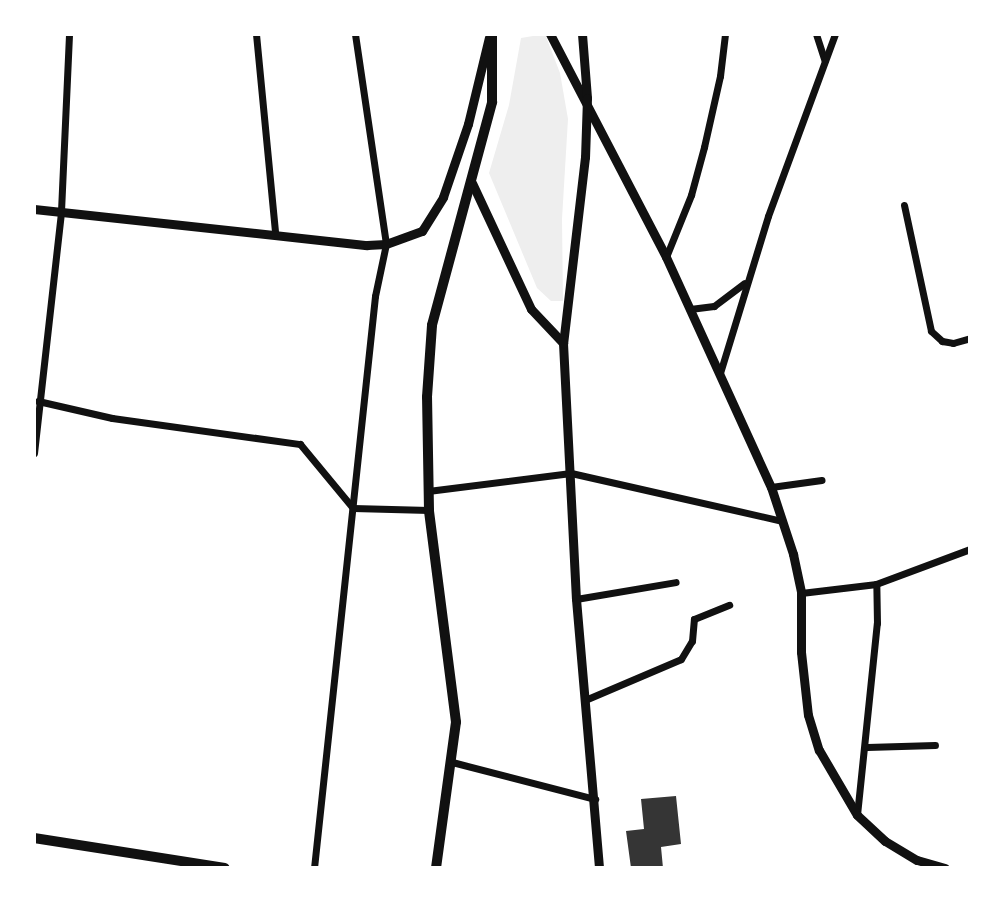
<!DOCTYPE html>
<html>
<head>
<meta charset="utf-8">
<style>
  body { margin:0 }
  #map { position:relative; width:1004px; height:902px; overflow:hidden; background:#fff; font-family:"Source Sans 3",sans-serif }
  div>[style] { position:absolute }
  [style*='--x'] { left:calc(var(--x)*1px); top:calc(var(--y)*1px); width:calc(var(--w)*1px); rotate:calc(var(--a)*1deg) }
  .green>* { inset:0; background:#eee }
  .building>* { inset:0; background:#353535 }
  .minor>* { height:7px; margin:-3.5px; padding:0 3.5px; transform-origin:3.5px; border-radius:3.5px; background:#111 }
  .tertiary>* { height:9px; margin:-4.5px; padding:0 4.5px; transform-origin:4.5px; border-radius:4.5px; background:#111 }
  .secondary>* { height:10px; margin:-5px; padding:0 5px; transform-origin:5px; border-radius:5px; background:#111 }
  span { translate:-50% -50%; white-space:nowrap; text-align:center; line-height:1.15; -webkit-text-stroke:7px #fff; paint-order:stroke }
  .frame { position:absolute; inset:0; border:36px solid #fff; pointer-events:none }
</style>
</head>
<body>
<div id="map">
  <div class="green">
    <div style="clip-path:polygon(545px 34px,560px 73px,568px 119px,562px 219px,563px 301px,551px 301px,537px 288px,489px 173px,509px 105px,521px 38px)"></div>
  </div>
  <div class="building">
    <div style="clip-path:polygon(676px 796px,681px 844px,661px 847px,663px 868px,631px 868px,626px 831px,644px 829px,641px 799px)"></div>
  </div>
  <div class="minor">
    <div style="--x:256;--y:34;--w:200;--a:84.5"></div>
    <div style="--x:816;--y:34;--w:28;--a:72"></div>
    <div style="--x:904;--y:205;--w:129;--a:77.9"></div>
    <div style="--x:931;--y:331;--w:15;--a:42"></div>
    <div style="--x:942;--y:341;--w:11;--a:10"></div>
    <div style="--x:953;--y:343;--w:18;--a:-16"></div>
    <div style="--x:666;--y:257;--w:67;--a:-68"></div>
    <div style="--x:691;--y:195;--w:50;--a:-74.8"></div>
    <div style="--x:704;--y:147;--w:73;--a:-77.3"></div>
    <div style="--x:720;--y:76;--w:42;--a:-83.2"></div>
    <div style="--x:690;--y:309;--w:24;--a:-7"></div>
    <div style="--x:714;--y:306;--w:38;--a:-37"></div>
    <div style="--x:720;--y:373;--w:164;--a:-73"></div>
    <div style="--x:768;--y:216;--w:194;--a:-69.8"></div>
    <div style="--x:38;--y:401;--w:76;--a:12.9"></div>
    <div style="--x:112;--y:418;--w:190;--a:7.9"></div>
    <div style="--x:300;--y:444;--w:83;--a:50.4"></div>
    <div style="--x:353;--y:508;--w:76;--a:1.5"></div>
    <div style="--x:34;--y:453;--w:244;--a:-83.6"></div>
    <div style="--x:61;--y:211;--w:177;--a:-87.4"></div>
    <div style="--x:771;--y:487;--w:51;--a:-7.8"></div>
    <div style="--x:428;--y:491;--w:144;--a:-7.2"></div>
    <div style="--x:571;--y:473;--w:217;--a:12.8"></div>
    <div style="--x:801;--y:593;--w:76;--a:-6.8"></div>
    <div style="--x:876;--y:584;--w:100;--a:-20.4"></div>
    <div style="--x:576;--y:599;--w:101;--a:-9.6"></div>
    <div style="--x:585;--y:700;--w:104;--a:-23.1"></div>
    <div style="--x:681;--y:659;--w:21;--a:-59"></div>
    <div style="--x:692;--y:641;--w:22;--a:-85"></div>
    <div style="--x:694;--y:619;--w:38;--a:-22"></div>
    <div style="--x:867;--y:747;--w:68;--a:-1.7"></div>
    <div style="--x:452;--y:762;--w:148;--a:14.5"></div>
    <div style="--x:857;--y:815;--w:193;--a:-84.1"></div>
    <div style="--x:877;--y:623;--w:39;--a:-91"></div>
    <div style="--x:314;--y:868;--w:575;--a:-83.91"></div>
    <div style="--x:375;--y:296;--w:53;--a:-78.1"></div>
    <div style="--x:386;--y:244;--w:212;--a:-98.4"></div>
  </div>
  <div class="tertiary">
    <div style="--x:550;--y:34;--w:251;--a:62.5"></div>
    <div style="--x:666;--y:257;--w:253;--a:65.5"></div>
    <div style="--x:771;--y:487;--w:71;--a:71.8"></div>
    <div style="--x:793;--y:554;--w:40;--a:78"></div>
    <div style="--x:801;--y:593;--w:59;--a:90"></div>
    <div style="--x:801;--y:652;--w:63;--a:83.7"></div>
    <div style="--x:808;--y:715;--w:37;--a:73"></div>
    <div style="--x:819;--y:750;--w:75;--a:59.7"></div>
    <div style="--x:857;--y:815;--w:38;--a:43"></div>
    <div style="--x:885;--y:841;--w:37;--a:31"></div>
    <div style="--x:917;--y:860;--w:29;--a:16"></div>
    <div style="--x:582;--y:34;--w:64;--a:85.5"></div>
    <div style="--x:587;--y:98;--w:59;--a:91.9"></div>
    <div style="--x:585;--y:157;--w:187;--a:96.7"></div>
    <div style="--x:563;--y:343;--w:256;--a:87.1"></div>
    <div style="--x:576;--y:599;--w:270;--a:85.1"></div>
    <div style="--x:472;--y:183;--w:139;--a:64.9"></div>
    <div style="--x:531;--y:309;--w:47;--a:46.7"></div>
    <div style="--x:34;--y:209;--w:335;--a:6.2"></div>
    <div style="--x:367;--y:245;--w:19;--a:-3"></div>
    <div style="--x:386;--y:244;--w:38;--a:-20"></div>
    <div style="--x:422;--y:231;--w:40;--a:-58"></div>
    <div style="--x:443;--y:197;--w:77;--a:-71.1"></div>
    <div style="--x:468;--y:124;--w:89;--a:-76.4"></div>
  </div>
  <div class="secondary">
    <div style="--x:34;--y:838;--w:193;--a:8.9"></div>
    <div style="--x:436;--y:868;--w:147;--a:-82.2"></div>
    <div style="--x:456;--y:722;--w:214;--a:-97.3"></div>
    <div style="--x:429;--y:510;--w:113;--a:-91"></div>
    <div style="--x:427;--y:397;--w:72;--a:-86"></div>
    <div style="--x:432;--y:325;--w:231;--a:-74.9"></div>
    <div style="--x:492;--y:102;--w:68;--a:-90"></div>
  </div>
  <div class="frame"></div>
</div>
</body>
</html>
